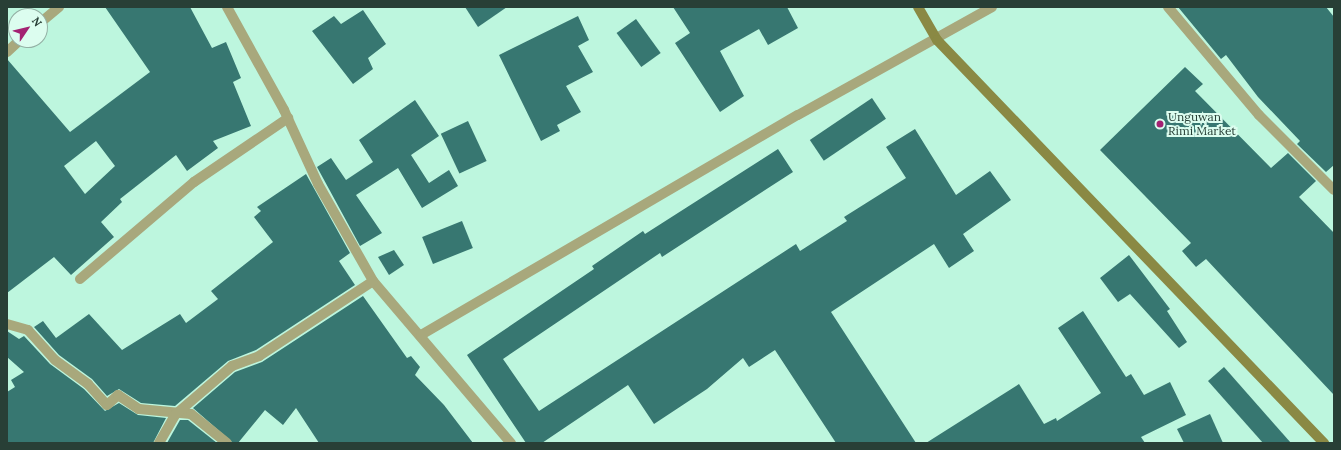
<!DOCTYPE html>
<html>
<head>
<meta charset="utf-8">
<style>
  body { margin:0 }
  #map { position:relative; width:1341px; height:450px; overflow:hidden; background:#bdf6de; font-family:Lora,serif }
  div>[style] { position:absolute }
  [style*='--x'] { left:calc(var(--x)*1px); top:calc(var(--y)*1px); width:calc(var(--w)*1px); rotate:calc(var(--a)*1deg) }
  .building>* { inset:0; background:#377771; transform-origin:0 0 }
  .street>* { height:10px; margin:-5px; padding:0 5px; transform-origin:5px; border-radius:5px; background:#a8a87c }
  .secondary>* { height:10px; margin:-5px; padding:0 5px; transform-origin:5px; border-radius:5px; background:#8a8944 }
  .dots>* { width:11px; height:11px; translate:-50% -50%; box-sizing:border-box; border:2px solid #dcfdef; border-radius:50% }
  span { translate:-50% -50%; white-space:nowrap; text-align:center; line-height:1.15; -webkit-text-stroke:4px #dcfdef; paint-order:stroke }
  .poi-label { font-size:12px; color:#283f36 }
  .left { translate:0 -50%; text-align:left }
  .frame { position:absolute; inset:0; border:8px solid #283f36; pointer-events:none }
  .north { position:absolute; left:8px; top:8px; width:40px; height:40px; box-sizing:border-box; background:#dcfdef; border:1px solid #94b1a5; border-radius:50%; rotate:55deg; font-size:11px; font-weight:700; line-height:16px; text-align:center; color:#283f36 }
  .north::after { content:''; display:block; margin:auto; width:14px; height:18px; background:#a32272; clip-path:polygon(50% 0,100% 100%,50% 72%,0 100%) }
</style>
</head>
<body>
<div id="map">
  <div class="building">
    <div style="clip-path:polygon(evenodd,105px 7px,190px 7px,212px 48px,226px 42px,241px 78px,233px 82px,251px 126px,213px 141px,218px 148px,187px 171px,176px 155px,120px 199px,122px 202px,101px 222px,114px 237px,71px 275px,54px 257px,7px 293px,7px 59px,70px 132px,150px 72px,105px 7px,96px 141px,115px 166px,85px 194px,64px 166px,96px 141px)"></div>
    <div style="clip-path:polygon(465px 7px,507px 7px,478px 27px)"></div>
    <div style="clip-path:polygon(673px 7px,787px 7px,798px 28px,768px 45px,759px 29px,720px 51px,744px 96px,720px 112px,675px 43px,690px 33px)"></div>
    <div style="clip-path:polygon(1178px 7px,1326px 7px,1334px 17px,1334px 165px,1326px 172px,1297px 144px,1300px 141px,1258px 97px,1226px 55px,1221px 59px)"></div>
    <div style="clip-path:polygon(363px 10px,386px 44px,368px 58px,373px 69px,353px 84px,312px 31px,334px 16px,341px 24px)"></div>
    <div style="clip-path:polygon(578px 16px,589px 40px,578px 46px,593px 72px,566px 86px,581px 112px,557px 125px,560px 131px,541px 141px,499px 55px)"></div>
    <div style="left:636px;top:19px;width:42px;height:24px;rotate:54deg"></div>
    <div style="clip-path:polygon(1185px 67px,1203px 84px,1195px 91px,1271px 168px,1288px 153px,1316px 181px,1299px 197px,1334px 233px,1334px 395px,1206px 259px,1196px 267px,1182px 251px,1191px 243px,1100px 150px)"></div>
    <div style="left:872px;top:98px;width:25px;height:75px;rotate:56deg"></div>
    <div style="clip-path:polygon(415px 100px,439px 136px,411px 155px,429px 183px,449px 170px,458px 186px,422px 208px,398px 168px,356px 195px,382px 233px,360px 246px,317px 167px,331px 158px,346px 180px,373px 162px,359px 140px)"></div>
    <div style="left:468px;top:121px;width:44px;height:30px;rotate:65deg"></div>
    <div style="clip-path:polygon(915px 129px,956px 195px,990px 171px,1011px 200px,963px 234px,974px 251px,949px 268px,934px 244px,831px 312px,916px 443px,836px 443px,775px 350px,749px 367px,743px 358px,707px 389px,654px 424px,628px 385px,542px 443px,526px 443px,467px 355px,594px 269px,592px 266px,643px 231px,645px 234px,778px 149px,793px 172px,662px 257px,660px 253px,503px 359px,539px 411px,796px 244px,800px 251px,847px 221px,844px 217px,906px 178px,886px 147px)"></div>
    <div style="clip-path:polygon(306px 174px,350px 253px,339px 261px,355px 285px,256px 350px,228px 361px,175px 406px,141px 403px,119px 389px,107px 396px,92px 379px,59px 355px,34px 327px,43px 321px,56px 338px,89px 314px,122px 350px,180px 314px,186px 323px,218px 299px,211px 291px,273px 242px,254px 217px,261px 211px,257px 207px)"></div>
    <div style="left:462px;top:221px;width:29px;height:43px;rotate:68deg"></div>
    <div style="clip-path:polygon(394px 250px,404px 265px,389px 275px,378px 257px)"></div>
    <div style="clip-path:polygon(1129px 255px,1170px 309px,1167px 311px,1187px 342px,1179px 348px,1130px 294px,1118px 302px,1100px 278px)"></div>
    <div style="clip-path:polygon(363px 296px,407px 358px,411px 356px,420px 367px,415px 375px,444px 405px,473px 443px,319px 443px,296px 408px,283px 425px,265px 410px,238px 443px,233px 443px,193px 408px,235px 372px,262px 362px)"></div>
    <div style="clip-path:polygon(1083px 311px,1126px 377px,1131px 374px,1144px 395px,1170px 382px,1186px 415px,1141px 437px,1145px 443px,926px 443px,1019px 384px,1044px 424px,1056px 418px,1057px 421px,1101px 393px,1058px 328px)"></div>
    <div style="clip-path:polygon(7px 331px,19px 339px,24px 336px,50px 364px,84px 389px,105px 411px,119px 403px,138px 415px,166px 418px,153px 443px,7px 443px,7px 392px,15px 387px,11px 380px,24px 372px,7px 357px)"></div>
    <div style="clip-path:polygon(1224px 367px,1291px 443px,1263px 443px,1208px 381px)"></div>
    <div style="clip-path:polygon(1210px 414px,1223px 443px,1184px 443px,1177px 429px)"></div>
    <div style="clip-path:polygon(180px 420px,188px 420px,217px 443px,167px 443px)"></div>
  </div>
  <div class="street">
    <div style="--x:227;--y:7;--w:118;--a:61"></div>
    <div style="--x:284;--y:110;--w:81;--a:65.3"></div>
    <div style="--x:318;--y:184;--w:112;--a:60.4"></div>
    <div style="--x:373;--y:281;--w:213;--a:49.6"></div>
    <div style="--x:1168;--y:7;--w:141;--a:49.9"></div>
    <div style="--x:1259;--y:115;--w:106;--a:45"></div>
    <div style="--x:40;--y:23;--w:25;--a:-40"></div>
    <div style="--x:7;--y:52;--w:18;--a:-43"></div>
    <div style="--x:80;--y:279;--w:150;--a:-40.4"></div>
    <div style="--x:194;--y:182;--w:114;--a:-34.2"></div>
    <div style="--x:7;--y:324;--w:22;--a:16"></div>
    <div style="--x:28;--y:330;--w:40;--a:48"></div>
    <div style="--x:55;--y:360;--w:41;--a:36"></div>
    <div style="--x:88;--y:384;--w:28;--a:48"></div>
    <div style="--x:107;--y:405;--w:15;--a:-42"></div>
    <div style="--x:118;--y:395;--w:25;--a:34"></div>
    <div style="--x:139;--y:409;--w:52;--a:5.5"></div>
    <div style="--x:191;--y:414;--w:46;--a:38.9"></div>
    <div style="--x:421;--y:335;--w:436;--a:-30.3"></div>
    <div style="--x:798;--y:115;--w:222;--a:-29.1"></div>
    <div style="--x:159;--y:443;--w:34;--a:-60"></div>
    <div style="--x:176;--y:414;--w:74;--a:-40.6"></div>
    <div style="--x:232;--y:366;--w:29;--a:-20"></div>
    <div style="--x:259;--y:356;--w:136;--a:-33.3"></div>
  </div>
  <div class="secondary">
    <div style="--x:918;--y:7;--w:38;--a:60"></div>
    <div style="--x:937;--y:40;--w:559;--a:46.16"></div>
  </div>
  <div class="dots">
    <div style="left:1160px;top:124px;background:#a32272"></div>
  </div>
  <div class="poi-label">
    <span class="left" style="left:1168px;top:124px">Unguwan<br>Rimi Market</span>
  </div>
  <div class="frame"></div>
  <div class="north">N</div>
</div>
</body>
</html>
